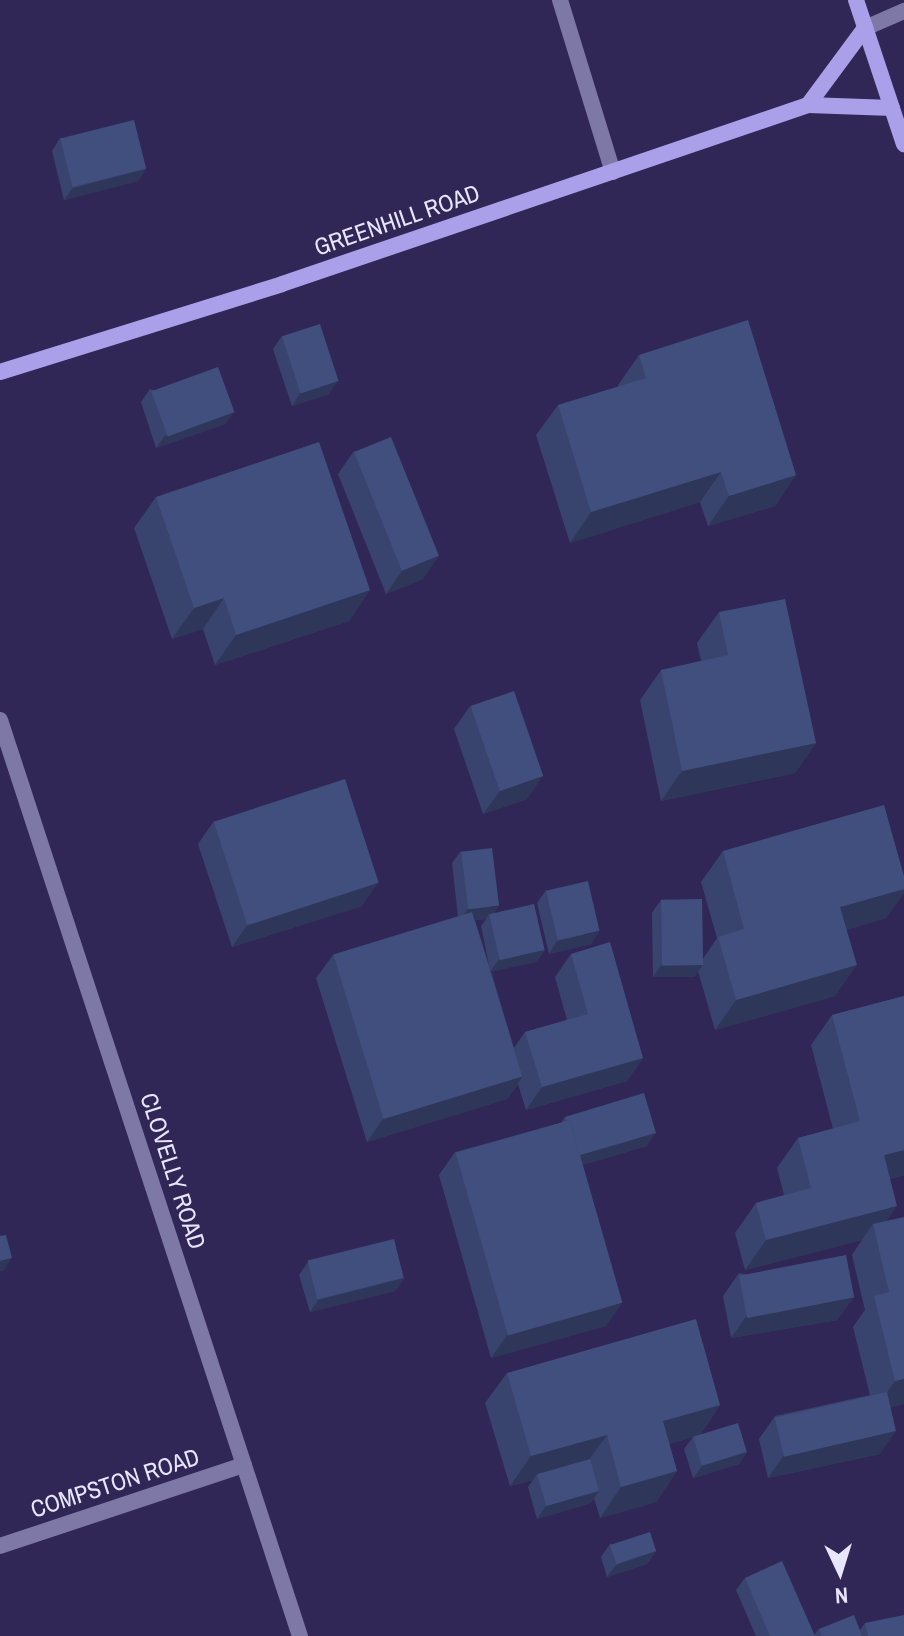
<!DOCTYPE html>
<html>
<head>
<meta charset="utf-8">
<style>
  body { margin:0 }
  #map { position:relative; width:904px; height:1636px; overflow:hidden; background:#312756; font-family:"Archivo Narrow",sans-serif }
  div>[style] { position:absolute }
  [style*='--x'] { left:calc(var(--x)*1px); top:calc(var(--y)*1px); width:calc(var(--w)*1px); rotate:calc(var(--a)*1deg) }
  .lane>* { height:16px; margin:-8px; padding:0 8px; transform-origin:8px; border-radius:8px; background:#7e78a6 }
  .street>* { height:16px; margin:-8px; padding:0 8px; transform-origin:8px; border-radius:8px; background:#7e78a6 }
  .secondary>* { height:16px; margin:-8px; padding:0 8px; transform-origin:8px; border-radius:8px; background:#aa9fe9 }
  .wall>* { inset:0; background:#38446d }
  .shaded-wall>* { inset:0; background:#2e3759 }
  .building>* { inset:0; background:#414f7f; transform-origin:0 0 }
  span { translate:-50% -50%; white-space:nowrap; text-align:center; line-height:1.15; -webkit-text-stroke:7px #312756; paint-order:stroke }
  .street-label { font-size:24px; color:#e8e6fe }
  .north { position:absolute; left:800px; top:1532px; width:80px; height:80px; -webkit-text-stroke:6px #312756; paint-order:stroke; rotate:176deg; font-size:22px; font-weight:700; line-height:32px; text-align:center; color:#e8e6fe }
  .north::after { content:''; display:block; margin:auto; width:28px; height:36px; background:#e8e6fe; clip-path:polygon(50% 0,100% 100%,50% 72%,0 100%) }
</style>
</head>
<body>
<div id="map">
  <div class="lane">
    <div style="--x:560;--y:0;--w:180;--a:72.9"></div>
  </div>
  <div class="street">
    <div style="--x:865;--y:28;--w:43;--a:-23.6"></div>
    <div style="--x:0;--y:720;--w:964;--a:71.87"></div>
    <div style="--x:0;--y:1546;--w:257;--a:-18.4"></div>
  </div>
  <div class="secondary">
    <div style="--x:856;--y:0;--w:152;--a:71.6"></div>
    <div style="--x:808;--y:105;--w:96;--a:-53.5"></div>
    <div style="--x:0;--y:372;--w:295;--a:-17.3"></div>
    <div style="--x:282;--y:284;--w:556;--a:-18.79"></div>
    <div style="--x:808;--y:105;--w:84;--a:2"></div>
  </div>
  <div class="wall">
    <div style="clip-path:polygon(60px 138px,146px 169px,138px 181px,64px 200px,52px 151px)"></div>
    <div style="clip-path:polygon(282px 336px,329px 394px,292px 406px,273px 349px)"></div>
    <div style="clip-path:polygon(639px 355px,796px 475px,775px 506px,708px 526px,700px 502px,570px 543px,536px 435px,558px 405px,618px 387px,618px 385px)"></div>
    <div style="clip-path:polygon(150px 389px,234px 412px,225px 424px,156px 448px,141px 402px)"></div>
    <div style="clip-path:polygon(354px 451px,423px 579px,386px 594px,338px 474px)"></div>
    <div style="clip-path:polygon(156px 497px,370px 590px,349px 621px,215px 665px,203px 629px,172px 639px,134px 528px)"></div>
    <div style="clip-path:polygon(719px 612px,816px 743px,795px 773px,661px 801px,640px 700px,661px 670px,701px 661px,697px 643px)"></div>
    <div style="clip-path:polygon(470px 706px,527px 799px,483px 814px,454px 729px)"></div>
    <div style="clip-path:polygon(214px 821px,362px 906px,232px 947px,198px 844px)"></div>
    <div style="clip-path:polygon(evenodd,461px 851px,494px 912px,545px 950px,536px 962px,491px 971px,514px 1048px,525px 1032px,567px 1020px,555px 977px,571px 954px,643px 1058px,627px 1081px,526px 1110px,518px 1084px,507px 1099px,367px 1142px,316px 978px,333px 955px,458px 917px,452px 863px,461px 851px,486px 919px,481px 926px,489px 965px,475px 920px,486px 919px)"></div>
    <div style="clip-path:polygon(723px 851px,904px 876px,904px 893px,886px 918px,846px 930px,835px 996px,715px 1030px,698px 971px,694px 977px,653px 977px,652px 913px,661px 900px,703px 959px,717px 938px,701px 882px)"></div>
    <div style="clip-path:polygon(546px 890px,591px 944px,549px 954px,537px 903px)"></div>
    <div style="clip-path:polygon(904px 996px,904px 1175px,890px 1179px,887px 1221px,904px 1404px,891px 1407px,880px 1454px,768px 1478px,759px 1439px,775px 1416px,870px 1395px,853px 1327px,865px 1310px,852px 1255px,862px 1240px,745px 1270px,735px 1233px,756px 1203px,784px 1195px,777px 1168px,798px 1138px,833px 1129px,811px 1045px,832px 1015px)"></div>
    <div style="clip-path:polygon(565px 1117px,647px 1146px,582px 1165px,606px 1326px,491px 1358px,439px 1175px,455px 1152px,561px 1123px)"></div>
    <div style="clip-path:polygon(308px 1262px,404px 1278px,395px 1291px,310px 1312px,299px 1275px)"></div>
    <div style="clip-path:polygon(739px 1273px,854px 1297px,837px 1320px,731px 1338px,723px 1296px)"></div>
    <div style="clip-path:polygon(507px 1373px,720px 1405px,700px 1435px,747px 1452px,739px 1464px,693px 1478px,684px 1449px,693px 1437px,669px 1444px,677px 1471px,656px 1502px,600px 1518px,594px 1498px,591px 1503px,537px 1519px,528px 1487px,533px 1480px,510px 1486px,485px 1403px)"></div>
    <div style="clip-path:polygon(610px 1544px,656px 1551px,647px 1564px,607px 1577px,601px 1557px)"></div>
    <div style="clip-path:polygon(745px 1578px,814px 1635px,819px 1629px,860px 1630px,865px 1623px,904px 1636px,756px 1636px,736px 1590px)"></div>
  </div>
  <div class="shaded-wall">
    <div style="clip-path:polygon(146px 169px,138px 181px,64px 200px,73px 188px)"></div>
    <div style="clip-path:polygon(338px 381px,329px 394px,292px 406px,300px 393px)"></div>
    <div style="clip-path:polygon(234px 412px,225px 424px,156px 448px,165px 436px)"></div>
    <div style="clip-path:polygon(721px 472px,700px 502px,570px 543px,591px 512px)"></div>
    <div style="clip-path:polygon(796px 475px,775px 506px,708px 526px,729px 496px)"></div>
    <div style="clip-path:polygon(439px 556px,423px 579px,386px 594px,402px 571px)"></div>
    <div style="clip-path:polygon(370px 590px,349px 621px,215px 665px,236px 635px)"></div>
    <div style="clip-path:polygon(224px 598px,203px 629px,172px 639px,194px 608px)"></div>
    <div style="clip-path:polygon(816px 743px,795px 773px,661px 801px,682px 771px)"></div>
    <div style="clip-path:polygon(543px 776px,527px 799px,483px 814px,500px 791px)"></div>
    <div style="clip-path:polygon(378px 883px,362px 906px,232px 947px,248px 924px)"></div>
    <div style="clip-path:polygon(904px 889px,904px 893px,886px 918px,819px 938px,840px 907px)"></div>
    <div style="clip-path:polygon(499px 906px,490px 918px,489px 913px,486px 919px,459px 921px,468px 909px)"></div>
    <div style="clip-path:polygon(600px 931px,591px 944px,549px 954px,557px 941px)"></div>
    <div style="clip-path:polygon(545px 950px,536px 962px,490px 972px,499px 959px)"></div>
    <div style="clip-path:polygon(662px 964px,703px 965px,694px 977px,653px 977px)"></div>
    <div style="clip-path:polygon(857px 965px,835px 996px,715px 1030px,736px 1000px)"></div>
    <div style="clip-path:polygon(643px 1058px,627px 1081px,526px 1110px,542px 1087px)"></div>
    <div style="clip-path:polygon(523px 1076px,507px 1099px,367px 1142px,383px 1119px)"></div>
    <div style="clip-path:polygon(656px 1133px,647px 1146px,568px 1169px,577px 1156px)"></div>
    <div style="clip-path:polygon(904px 1150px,904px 1175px,863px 1186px,884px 1155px)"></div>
    <div style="clip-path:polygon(897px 1206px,876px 1236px,873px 1224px,862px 1240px,745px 1270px,766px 1240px)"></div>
    <div style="clip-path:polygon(12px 1258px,3px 1271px,0 1271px,0 1261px)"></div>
    <div style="clip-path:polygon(404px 1278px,395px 1291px,310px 1312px,318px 1300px)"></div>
    <div style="clip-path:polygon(854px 1297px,837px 1320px,731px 1338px,747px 1315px)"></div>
    <div style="clip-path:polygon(622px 1303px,606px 1326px,491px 1358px,507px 1335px)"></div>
    <div style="clip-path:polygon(904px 1379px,904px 1404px,874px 1411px,895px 1381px)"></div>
    <div style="clip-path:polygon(720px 1405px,699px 1436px,641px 1451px,663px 1421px)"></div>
    <div style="clip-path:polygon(896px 1431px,880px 1454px,768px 1478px,784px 1455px)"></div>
    <div style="clip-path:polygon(607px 1435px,585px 1465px,537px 1474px,533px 1480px,510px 1486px,531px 1456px)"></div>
    <div style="clip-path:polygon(747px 1452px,739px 1464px,693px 1478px,702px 1466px)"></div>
    <div style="clip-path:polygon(677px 1471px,656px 1502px,600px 1518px,621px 1487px)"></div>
    <div style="clip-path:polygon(599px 1491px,591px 1503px,537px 1519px,546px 1506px)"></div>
    <div style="clip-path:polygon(656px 1551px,647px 1564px,607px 1577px,616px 1565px)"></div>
  </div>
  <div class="building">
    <div style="left:134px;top:120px;width:50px;height:76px;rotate:76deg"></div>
    <div style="clip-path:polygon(748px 320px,796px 475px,729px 496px,721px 472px,591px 512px,558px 405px,646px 378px,639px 355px)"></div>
    <div style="left:320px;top:324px;width:60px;height:40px;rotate:72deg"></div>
    <div style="left:218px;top:367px;width:48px;height:71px;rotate:70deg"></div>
    <div style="left:391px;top:437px;width:128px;height:40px;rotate:68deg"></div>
    <div style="clip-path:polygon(319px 442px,370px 590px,236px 635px,224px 598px,194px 608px,156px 497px)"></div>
    <div style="clip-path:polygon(785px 599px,816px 743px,682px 771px,661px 670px,728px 655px,719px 612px)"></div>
    <div style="left:514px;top:691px;width:90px;height:46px;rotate:71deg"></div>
    <div style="left:345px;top:779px;width:109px;height:138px;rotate:72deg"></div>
    <div style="clip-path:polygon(884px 805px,904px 876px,904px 889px,840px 907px,857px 965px,736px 1000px,718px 937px,744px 929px,723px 851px)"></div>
    <div style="left:492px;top:848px;width:58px;height:31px;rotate:83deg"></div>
    <div style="left:588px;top:881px;width:51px;height:43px;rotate:77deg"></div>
    <div style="left:702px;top:899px;width:66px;height:41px;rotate:89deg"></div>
    <div style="left:534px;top:904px;width:47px;height:46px;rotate:77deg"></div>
    <div style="left:472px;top:912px;width:172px;height:145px;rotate:73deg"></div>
    <div style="clip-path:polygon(610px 942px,643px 1058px,542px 1087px,525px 1032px,588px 1014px,571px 954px)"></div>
    <div style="clip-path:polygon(904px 996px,904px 1150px,884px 1155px,897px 1206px,766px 1240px,756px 1203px,811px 1188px,798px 1138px,860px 1121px,832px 1015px)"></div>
    <div style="clip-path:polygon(644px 1093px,656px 1133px,580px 1155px,570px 1120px,567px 1121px,565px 1117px)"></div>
    <div style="left:570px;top:1120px;width:190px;height:119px;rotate:74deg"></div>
    <div style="clip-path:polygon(904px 1217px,904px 1379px,895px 1381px,874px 1296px,889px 1292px,873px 1224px)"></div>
    <div style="clip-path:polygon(6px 1235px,12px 1258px,0 1261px,0 1236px)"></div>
    <div style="left:394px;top:1239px;width:40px;height:89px;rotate:76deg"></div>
    <div style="left:846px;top:1255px;width:43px;height:109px;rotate:79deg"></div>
    <div style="clip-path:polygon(696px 1319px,720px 1405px,663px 1421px,677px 1471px,621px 1487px,607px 1435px,531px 1456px,507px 1373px)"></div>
    <div style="left:887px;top:1392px;width:40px;height:115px;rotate:77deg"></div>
    <div style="left:738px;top:1423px;width:30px;height:47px;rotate:73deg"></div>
    <div style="left:590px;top:1459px;width:33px;height:55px;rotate:74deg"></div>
    <div style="left:650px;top:1532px;width:20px;height:42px;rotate:72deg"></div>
    <div style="clip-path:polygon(782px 1561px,815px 1636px,770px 1636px,745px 1578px)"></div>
    <div style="clip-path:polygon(854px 1615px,862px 1636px,822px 1636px,819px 1629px)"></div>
    <div style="clip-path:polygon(904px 1615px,904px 1636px,868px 1636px,865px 1623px)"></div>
  </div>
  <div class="street-label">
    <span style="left:397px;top:220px;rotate:-19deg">GREENHILL ROAD</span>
    <span style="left:173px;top:1171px;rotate:72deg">CLOVELLY ROAD</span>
    <span style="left:115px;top:1483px;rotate:-18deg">COMPSTON ROAD</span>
  </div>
  <div class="north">N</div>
</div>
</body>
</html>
